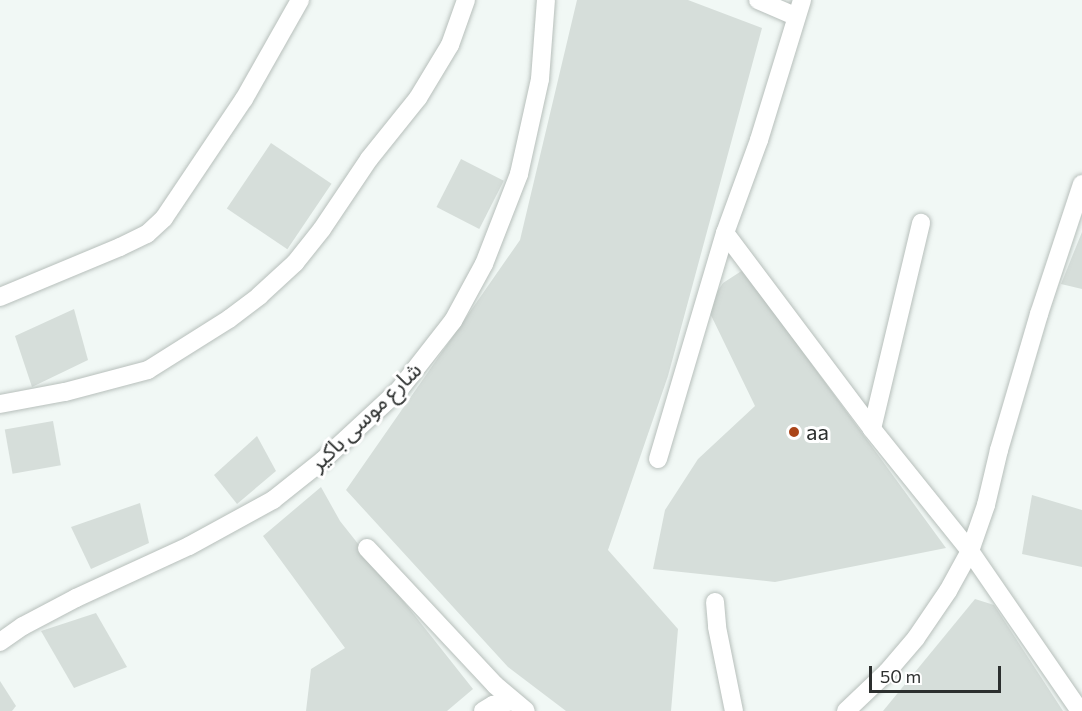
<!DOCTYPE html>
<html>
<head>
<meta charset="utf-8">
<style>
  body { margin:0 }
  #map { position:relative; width:1082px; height:711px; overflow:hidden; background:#f1f8f5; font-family:Commissioner,"Noto Sans Arabic",sans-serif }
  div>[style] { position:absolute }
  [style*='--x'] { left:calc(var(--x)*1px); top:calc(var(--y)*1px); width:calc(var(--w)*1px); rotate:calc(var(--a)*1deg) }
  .building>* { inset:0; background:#d6deda; transform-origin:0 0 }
  .roads { filter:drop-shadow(0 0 2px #b7bfbb) drop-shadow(0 0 2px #b7bfbb) }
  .minor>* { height:18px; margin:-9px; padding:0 9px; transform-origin:9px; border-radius:9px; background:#fff }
  .dots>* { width:16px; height:16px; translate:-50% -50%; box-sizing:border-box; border:3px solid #fff; border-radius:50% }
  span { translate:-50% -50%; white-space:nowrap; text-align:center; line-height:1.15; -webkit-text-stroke:6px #fff; paint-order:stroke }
  .street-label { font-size:22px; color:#2c2f2e }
  .poi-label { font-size:22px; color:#2c2f2e }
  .left { translate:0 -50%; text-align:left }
  .scale { position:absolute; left:869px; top:666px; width:132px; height:27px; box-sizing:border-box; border:3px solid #2c2f2e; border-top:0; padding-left:8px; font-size:18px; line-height:21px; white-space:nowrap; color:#2c2f2e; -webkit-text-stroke:4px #fff; paint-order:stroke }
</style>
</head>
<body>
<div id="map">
  <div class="building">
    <div style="clip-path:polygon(577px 0,688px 0,762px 28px,668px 376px,608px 550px,678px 629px,671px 711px,566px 711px,508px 667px,346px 490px,520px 240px)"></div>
    <div style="left:271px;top:143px;width:73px;height:79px;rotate:34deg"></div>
    <div style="left:461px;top:159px;width:48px;height:54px;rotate:27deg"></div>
    <div style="clip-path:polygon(1082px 232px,1082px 289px,1061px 284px)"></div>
    <div style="clip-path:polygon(743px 270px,946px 548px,775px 582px,653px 569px,665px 510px,698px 459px,755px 406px,707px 307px,723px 283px)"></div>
    <div style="clip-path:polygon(74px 309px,88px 360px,32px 387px,15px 336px)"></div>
    <div style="left:53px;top:421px;width:45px;height:49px;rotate:80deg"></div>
    <div style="clip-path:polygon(257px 436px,276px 471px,237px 504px,214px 475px)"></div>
    <div style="clip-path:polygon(321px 487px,340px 521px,473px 689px,447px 711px,306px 711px,311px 669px,345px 648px,263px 536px)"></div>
    <div style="clip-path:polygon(1032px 495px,1082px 510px,1082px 567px,1022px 554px)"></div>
    <div style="clip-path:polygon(140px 503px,149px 543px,91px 569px,71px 527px)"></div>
    <div style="clip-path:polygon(975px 599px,994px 605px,1063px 711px,883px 711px)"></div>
    <div style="clip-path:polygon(96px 613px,127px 667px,74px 688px,41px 631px)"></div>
    <div style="clip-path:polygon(0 681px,16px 706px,12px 711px,0 711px)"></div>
  </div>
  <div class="roads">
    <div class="minor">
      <div style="--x:758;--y:0;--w:40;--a:23.4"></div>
      <div style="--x:725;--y:233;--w:245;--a:53.1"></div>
      <div style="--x:872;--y:429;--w:156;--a:51.2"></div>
      <div style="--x:970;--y:551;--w:194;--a:55.5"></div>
      <div style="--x:0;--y:297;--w:130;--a:-22.6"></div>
      <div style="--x:120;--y:247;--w:30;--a:-26"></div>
      <div style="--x:147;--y:234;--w:23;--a:-43"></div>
      <div style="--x:164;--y:218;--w:143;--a:-56.1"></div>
      <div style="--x:244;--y:99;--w:114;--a:-60.5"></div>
      <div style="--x:0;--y:404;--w:66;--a:-10.5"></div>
      <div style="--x:65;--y:392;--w:86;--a:-14.8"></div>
      <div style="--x:148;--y:370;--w:96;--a:-32.2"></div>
      <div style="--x:229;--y:319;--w:38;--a:-37"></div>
      <div style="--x:259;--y:296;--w:49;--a:-42.5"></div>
      <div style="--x:295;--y:263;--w:43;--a:-51.5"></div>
      <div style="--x:322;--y:229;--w:84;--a:-56.1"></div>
      <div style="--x:369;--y:159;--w:78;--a:-51.2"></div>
      <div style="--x:418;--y:98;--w:62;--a:-58.9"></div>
      <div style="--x:450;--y:45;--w:48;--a:-70.4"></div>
      <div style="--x:872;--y:429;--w:212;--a:-76.6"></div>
      <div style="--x:658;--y:459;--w:236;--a:-73.5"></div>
      <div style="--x:725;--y:233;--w:99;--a:-69.9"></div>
      <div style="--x:759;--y:140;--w:146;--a:-72.9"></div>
      <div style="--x:367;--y:548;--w:187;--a:46.9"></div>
      <div style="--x:495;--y:685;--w:40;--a:40"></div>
      <div style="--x:715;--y:602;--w:25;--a:85"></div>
      <div style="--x:717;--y:627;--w:86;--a:78.6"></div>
      <div style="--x:0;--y:642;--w:28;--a:-35"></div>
      <div style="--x:23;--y:626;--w:60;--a:-27.8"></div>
      <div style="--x:76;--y:598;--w:124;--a:-24.7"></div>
      <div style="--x:189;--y:546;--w:96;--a:-28.7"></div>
      <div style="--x:273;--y:500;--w:63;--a:-38.5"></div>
      <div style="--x:322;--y:461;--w:105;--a:-42.7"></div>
      <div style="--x:399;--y:390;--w:88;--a:-52"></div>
      <div style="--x:453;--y:321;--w:65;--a:-61.5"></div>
      <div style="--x:484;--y:264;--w:97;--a:-68.7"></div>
      <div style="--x:519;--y:174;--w:97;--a:-77.5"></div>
      <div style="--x:540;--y:79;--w:79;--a:-85.7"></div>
      <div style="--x:483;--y:711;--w:12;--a:-31"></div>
      <div style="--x:493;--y:705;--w:20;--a:-11"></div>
      <div style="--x:846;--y:711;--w:57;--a:-43.6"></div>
      <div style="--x:887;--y:672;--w:45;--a:-49.5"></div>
      <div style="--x:916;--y:638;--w:57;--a:-55.8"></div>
      <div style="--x:948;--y:591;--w:46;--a:-61.2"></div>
      <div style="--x:970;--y:551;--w:49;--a:-70.8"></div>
      <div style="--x:986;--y:505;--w:57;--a:-76.7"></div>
      <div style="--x:999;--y:450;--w:142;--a:-73.6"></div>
      <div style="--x:1039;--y:314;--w:137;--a:-71.7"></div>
    </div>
  </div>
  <div class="dots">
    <div style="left:794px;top:432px;background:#aa4519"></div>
  </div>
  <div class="street-label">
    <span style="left:365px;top:416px;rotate:-44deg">شارع موسى باكير</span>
  </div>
  <div class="poi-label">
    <span class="left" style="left:806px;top:432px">aa</span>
  </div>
  <div class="scale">50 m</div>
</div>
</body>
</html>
